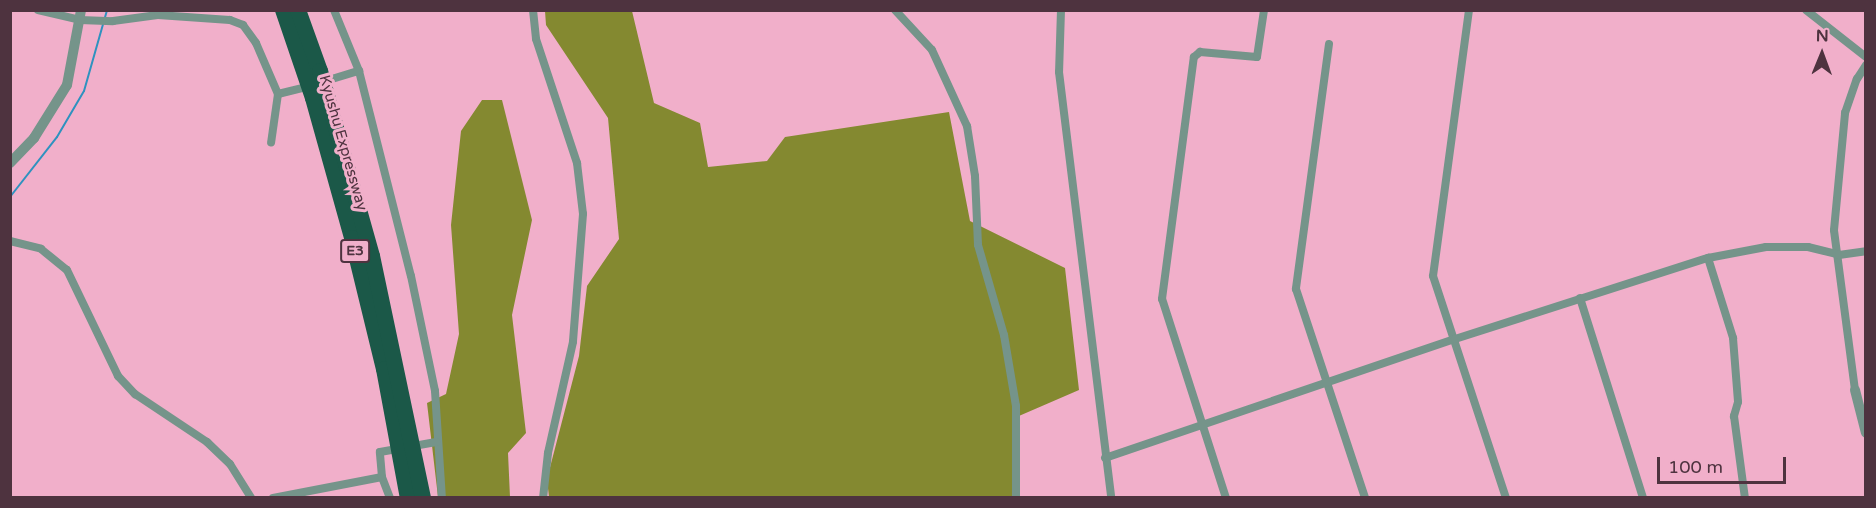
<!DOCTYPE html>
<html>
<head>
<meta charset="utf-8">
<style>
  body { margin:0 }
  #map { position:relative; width:1876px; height:508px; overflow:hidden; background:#f1afca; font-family:"Varela Round",sans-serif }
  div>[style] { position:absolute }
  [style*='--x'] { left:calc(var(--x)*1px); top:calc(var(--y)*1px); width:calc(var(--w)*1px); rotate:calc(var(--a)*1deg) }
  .forest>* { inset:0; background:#848930 }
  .stream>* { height:2px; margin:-1px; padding:0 1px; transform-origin:1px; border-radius:1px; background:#2e92bf }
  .minor>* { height:8px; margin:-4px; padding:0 4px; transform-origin:4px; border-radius:4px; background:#75948a }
  .tertiary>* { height:10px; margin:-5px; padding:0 5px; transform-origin:5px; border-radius:5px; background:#75948a }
  .motorway>* { height:16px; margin:-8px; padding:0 8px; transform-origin:8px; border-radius:8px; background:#1b5848 }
  span { translate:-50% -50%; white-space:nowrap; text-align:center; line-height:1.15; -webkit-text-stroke:6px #f1afca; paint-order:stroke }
  .shield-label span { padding:2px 4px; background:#f1afca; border:2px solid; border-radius:4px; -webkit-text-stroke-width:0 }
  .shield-label { font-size:14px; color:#4e333f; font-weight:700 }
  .street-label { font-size:15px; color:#4e333f }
  .frame { position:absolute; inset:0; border:12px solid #4e333f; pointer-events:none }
  .north { position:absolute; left:1792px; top:24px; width:60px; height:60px; -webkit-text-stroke:4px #f1afca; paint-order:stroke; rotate:1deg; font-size:16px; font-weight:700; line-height:24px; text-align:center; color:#4e333f }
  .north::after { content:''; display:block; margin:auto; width:21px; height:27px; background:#4e333f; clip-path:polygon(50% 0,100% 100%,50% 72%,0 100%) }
  .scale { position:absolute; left:1657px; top:457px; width:129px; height:27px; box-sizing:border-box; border:3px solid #4e333f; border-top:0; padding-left:8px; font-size:18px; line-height:21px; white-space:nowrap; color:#4e333f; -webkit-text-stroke:4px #f1afca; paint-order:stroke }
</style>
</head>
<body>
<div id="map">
  <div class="forest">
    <div style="clip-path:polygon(545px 11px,632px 11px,654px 103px,700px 123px,708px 167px,767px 161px,785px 137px,949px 112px,970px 221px,1065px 268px,1079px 390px,1014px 418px,1014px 497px,549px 497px,547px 479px,579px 356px,587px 286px,619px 239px,608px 118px,546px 25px)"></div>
    <div style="clip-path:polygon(482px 100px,502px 100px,532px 220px,512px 315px,526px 433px,508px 453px,510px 497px,438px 497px,427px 403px,446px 394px,459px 334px,451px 225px,461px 131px)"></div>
  </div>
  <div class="stream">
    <div style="--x:10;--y:197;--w:76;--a:-51.9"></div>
    <div style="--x:57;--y:137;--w:53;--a:-59.6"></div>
    <div style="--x:84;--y:91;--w:84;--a:-74.1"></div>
  </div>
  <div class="minor">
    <div style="--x:38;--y:10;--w:43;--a:13.4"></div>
    <div style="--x:80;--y:20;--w:33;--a:2"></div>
    <div style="--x:113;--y:21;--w:45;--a:-7.6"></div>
    <div style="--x:158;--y:15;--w:72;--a:4"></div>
    <div style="--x:230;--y:20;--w:14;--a:21"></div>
    <div style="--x:243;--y:25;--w:22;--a:54"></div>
    <div style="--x:256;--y:43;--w:56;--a:66.7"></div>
    <div style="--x:278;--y:94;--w:49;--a:98.1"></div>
    <div style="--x:334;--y:10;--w:66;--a:67.7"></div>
    <div style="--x:359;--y:71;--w:211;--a:75.8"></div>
    <div style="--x:411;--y:276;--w:117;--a:78.2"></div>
    <div style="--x:435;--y:391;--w:107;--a:86.3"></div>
    <div style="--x:533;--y:10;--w:29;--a:84"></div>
    <div style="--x:536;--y:39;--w:131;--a:71.7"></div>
    <div style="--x:577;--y:163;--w:51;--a:83.3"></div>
    <div style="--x:583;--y:214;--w:128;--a:94.5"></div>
    <div style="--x:573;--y:342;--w:114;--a:102.7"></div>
    <div style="--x:548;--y:453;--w:45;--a:96.3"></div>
    <div style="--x:895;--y:10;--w:54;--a:47.2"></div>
    <div style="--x:932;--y:50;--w:84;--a:65.3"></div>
    <div style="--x:967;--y:126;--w:51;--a:80.9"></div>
    <div style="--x:975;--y:176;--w:69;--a:87.5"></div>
    <div style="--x:978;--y:245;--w:94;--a:73.9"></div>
    <div style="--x:1004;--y:335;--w:72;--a:80.4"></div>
    <div style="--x:1016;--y:406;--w:92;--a:90"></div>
    <div style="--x:1061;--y:10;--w:62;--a:91.8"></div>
    <div style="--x:1059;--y:72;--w:429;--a:83"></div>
    <div style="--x:1469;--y:10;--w:268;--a:97.7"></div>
    <div style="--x:1433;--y:276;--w:234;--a:71.8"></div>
    <div style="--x:1806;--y:10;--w:76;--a:38.1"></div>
    <div style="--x:1329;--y:44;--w:247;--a:97.7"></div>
    <div style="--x:1296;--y:289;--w:220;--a:71.7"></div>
    <div style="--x:322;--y:82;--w:39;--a:-17"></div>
    <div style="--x:278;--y:94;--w:33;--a:-14"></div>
    <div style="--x:10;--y:241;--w:32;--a:14"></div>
    <div style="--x:41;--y:249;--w:33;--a:39"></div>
    <div style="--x:67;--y:270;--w:118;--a:64.3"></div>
    <div style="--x:118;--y:376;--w:25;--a:47"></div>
    <div style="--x:135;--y:394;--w:87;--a:33.7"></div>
    <div style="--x:207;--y:442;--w:32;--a:44"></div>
    <div style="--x:230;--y:464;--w:40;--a:58"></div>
    <div style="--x:1708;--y:258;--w:84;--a:72.6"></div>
    <div style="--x:1733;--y:338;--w:64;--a:85.5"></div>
    <div style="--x:1738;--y:402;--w:15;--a:106"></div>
    <div style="--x:1734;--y:416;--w:83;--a:82.4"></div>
    <div style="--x:1580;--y:298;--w:210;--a:72.5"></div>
    <div style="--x:1855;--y:390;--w:161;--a:-97.5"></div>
    <div style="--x:1834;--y:230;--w:118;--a:-84.6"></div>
    <div style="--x:1845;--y:113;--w:36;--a:-71"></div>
    <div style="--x:1857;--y:79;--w:17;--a:-57"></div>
    <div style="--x:1105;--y:458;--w:370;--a:-18.8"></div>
    <div style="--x:1455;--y:339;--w:266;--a:-17.8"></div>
    <div style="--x:1708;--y:258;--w:59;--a:-10.7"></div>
    <div style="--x:1766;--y:247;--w:42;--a:0"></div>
    <div style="--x:1808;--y:247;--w:32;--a:14"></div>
    <div style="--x:1839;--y:255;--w:27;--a:-8"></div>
    <div style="--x:273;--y:498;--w:111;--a:-10.9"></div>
    <div style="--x:390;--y:498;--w:22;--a:-111"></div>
    <div style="--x:382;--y:477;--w:25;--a:-95"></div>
    <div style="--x:380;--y:452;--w:57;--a:-10.1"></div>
    <div style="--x:1226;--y:498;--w:209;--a:-107.8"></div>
    <div style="--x:1162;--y:299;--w:244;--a:-82.5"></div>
    <div style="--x:1194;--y:57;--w:8;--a:-40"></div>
    <div style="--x:1200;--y:52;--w:57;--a:5"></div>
    <div style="--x:1257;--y:57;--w:48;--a:-81.5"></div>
  </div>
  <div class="tertiary">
    <div style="--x:10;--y:163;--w:35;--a:-46"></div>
    <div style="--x:34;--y:138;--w:62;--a:-58.1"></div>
    <div style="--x:67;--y:85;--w:76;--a:-79.4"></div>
    <div style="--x:1855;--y:390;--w:44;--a:75.7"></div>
  </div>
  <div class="motorway">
    <div style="--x:283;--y:10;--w:93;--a:71.2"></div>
    <div style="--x:313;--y:98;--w:145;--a:74.4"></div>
    <div style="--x:352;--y:238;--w:135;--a:76.3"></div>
    <div style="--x:384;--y:369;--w:131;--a:79.5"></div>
    <div style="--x:298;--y:10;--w:65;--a:70.2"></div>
    <div style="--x:320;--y:71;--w:192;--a:74.3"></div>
    <div style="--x:372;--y:256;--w:247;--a:78.1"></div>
  </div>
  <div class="shield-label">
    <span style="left:355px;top:251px">E3</span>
  </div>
  <div class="street-label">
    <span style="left:343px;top:143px;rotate:74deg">Kyushu Expressway</span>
  </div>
  <div class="frame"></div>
  <div class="north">N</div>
  <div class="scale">100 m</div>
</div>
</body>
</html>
